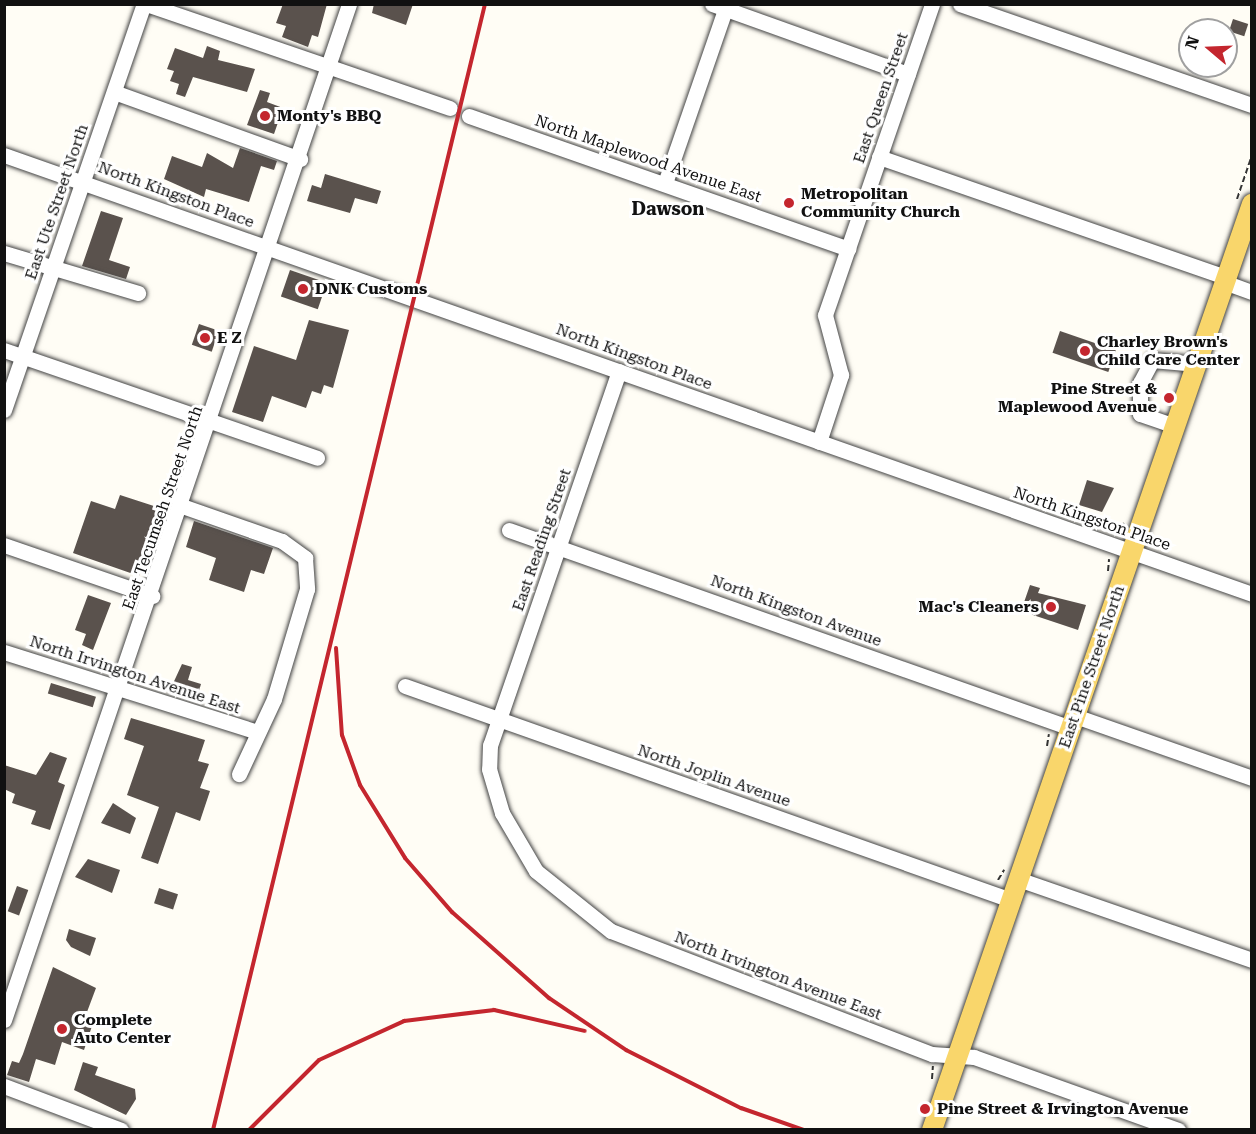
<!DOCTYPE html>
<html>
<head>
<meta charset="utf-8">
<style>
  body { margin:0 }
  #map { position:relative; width:1256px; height:1134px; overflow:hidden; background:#fffdf5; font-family:"Roboto Serif",serif }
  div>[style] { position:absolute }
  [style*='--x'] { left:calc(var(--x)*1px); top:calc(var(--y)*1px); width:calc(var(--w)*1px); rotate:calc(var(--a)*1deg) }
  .building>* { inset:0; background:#5a524d; transform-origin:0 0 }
  .path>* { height:2px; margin-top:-1px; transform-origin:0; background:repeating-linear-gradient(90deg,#333 0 6px,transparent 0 9px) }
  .roads { filter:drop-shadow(0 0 2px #444) drop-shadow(0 0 2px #444) }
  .minor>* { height:15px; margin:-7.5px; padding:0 7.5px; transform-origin:7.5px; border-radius:7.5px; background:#fff }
  .major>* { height:20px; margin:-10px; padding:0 10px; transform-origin:10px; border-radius:10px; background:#f9d66b }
  .rail>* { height:4px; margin:-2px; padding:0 2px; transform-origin:2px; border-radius:2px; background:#c4262e }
  .dots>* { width:16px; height:16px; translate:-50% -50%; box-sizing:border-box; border:3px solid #fff; border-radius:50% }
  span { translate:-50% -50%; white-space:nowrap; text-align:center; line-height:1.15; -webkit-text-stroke:6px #fff; paint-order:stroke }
  .street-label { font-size:16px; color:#111 }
  .poi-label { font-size:16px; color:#111; font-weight:700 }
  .left { translate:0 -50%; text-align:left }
  .right { translate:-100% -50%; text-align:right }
  .neighbourhood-label { font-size:18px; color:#111; font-weight:700 }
  .frame { position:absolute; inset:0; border:6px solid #111; pointer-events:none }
  .north { position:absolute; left:1178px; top:18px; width:60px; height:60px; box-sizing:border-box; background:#fff; border:2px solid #a0a0a0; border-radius:50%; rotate:289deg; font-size:16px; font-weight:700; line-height:24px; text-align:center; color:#111 }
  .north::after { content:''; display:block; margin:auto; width:21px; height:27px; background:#c4262e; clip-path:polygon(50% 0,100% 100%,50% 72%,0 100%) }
</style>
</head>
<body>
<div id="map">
  <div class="building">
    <div style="clip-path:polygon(283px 4px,327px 4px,318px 37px,312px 35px,308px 47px,282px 37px,286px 26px,276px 23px)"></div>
    <div style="clip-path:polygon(374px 4px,413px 4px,406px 25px,372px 13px)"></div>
    <div style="left:1233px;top:19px;width:16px;height:13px;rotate:18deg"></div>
    <div style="clip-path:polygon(207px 46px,220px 51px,218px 60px,255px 69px,247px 92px,193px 77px,185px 97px,176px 94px,179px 84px,170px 81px,174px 71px,167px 69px,175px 48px,203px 58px)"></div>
    <div style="clip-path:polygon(260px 90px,270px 93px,267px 102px,283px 108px,274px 134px,247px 125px)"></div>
    <div style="clip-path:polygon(240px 148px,277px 161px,274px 170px,261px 166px,249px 202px,206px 189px,204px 197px,164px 179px,172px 156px,202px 167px,207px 153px,233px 168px)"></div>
    <div style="clip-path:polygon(325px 174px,381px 191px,377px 204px,355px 198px,350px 213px,307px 201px,312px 185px,321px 188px)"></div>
    <div style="clip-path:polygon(101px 211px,123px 218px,109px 260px,130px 267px,126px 279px,82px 266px)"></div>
    <div style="left:290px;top:270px;width:39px;height:28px;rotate:19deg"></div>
    <div style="clip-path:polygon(309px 320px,349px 330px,333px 388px,324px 385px,321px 394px,312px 391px,306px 408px,272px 396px,263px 422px,232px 412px,254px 346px,296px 360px)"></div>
    <div style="left:199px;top:324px;width:21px;height:22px;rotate:19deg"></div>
    <div style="left:1060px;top:331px;width:59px;height:23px;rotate:19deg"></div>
    <div style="clip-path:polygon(1087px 480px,1114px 488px,1102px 512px,1079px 505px)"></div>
    <div style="clip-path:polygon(120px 495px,160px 508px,139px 576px,73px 553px,91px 501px,115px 509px)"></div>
    <div style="clip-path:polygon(194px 521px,273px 548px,264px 574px,251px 570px,244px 592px,209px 580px,216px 558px,186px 547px)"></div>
    <div style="clip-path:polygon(1030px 585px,1040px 588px,1038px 593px,1086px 605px,1078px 630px,1021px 611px)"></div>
    <div style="clip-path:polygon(88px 595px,111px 603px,93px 650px,82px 645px,86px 634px,75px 630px)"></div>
    <div style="clip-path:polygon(182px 664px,192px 667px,188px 680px,201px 684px,197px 698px,170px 690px)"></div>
    <div style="left:51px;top:683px;width:47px;height:11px;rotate:17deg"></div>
    <div style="clip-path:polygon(131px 718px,205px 740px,198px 761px,209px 764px,200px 788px,210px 791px,200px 821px,176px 812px,158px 864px,141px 858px,159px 807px,127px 795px,144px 746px,124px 739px)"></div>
    <div style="clip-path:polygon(50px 752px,67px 758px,58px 782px,65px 785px,50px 830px,31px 824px,36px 811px,12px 803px,15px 794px,4px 789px,4px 765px,36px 775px)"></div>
    <div style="clip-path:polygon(113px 803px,136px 818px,130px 834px,101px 823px)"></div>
    <div style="clip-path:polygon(88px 859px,120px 870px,112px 893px,75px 877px)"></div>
    <div style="left:17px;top:886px;width:12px;height:27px;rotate:20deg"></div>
    <div style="left:159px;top:888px;width:20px;height:16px;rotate:18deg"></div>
    <div style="clip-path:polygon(69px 929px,96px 938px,90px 956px,71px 947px,66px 940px)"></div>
    <div style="clip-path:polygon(53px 967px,96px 988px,84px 1020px,93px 1023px,84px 1050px,62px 1042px,55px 1065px,36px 1059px,29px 1082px,7px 1075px,12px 1061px,19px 1063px,23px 1054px)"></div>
    <div style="clip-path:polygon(83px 1062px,98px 1067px,95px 1075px,135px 1089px,136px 1099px,126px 1115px,74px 1090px)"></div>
  </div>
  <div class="path">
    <div style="--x:1237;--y:199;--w:46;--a:-71.2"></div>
    <div style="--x:1117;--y:534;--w:13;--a:-58"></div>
    <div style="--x:1108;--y:571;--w:12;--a:-85"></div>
    <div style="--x:1047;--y:746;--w:12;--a:-81"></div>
    <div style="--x:998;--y:880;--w:12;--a:-59"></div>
    <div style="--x:932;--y:1079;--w:13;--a:-86"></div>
  </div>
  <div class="roads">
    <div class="minor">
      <div style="--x:146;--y:4;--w:321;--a:18.9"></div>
      <div style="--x:712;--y:4;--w:208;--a:19.7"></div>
      <div style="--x:960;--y:4;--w:309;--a:19.1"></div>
      <div style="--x:114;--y:92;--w:198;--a:19.8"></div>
      <div style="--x:469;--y:116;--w:402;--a:19.3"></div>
      <div style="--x:4;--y:155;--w:1323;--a:19.38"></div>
      <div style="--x:879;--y:157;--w:367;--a:19.1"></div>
      <div style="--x:665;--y:183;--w:189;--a:-70.9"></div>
      <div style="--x:4;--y:253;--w:140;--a:16.6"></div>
      <div style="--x:1224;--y:282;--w:30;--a:20"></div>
      <div style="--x:4;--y:350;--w:331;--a:19"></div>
      <div style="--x:619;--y:371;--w:396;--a:109"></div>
      <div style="--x:490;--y:745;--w:24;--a:92"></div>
      <div style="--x:489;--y:769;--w:46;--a:73.5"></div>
      <div style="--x:502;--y:813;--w:67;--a:59.6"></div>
      <div style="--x:536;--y:871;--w:96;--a:38.7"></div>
      <div style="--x:611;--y:931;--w:344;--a:21"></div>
      <div style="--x:932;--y:1054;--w:42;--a:4.1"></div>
      <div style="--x:974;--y:1057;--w:217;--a:19.7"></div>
      <div style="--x:4;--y:410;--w:429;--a:-71"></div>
      <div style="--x:1175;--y:426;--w:37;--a:-161"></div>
      <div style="--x:1140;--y:414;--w:31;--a:-90"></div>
      <div style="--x:1140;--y:383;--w:26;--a:-62"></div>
      <div style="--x:1152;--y:360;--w:45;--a:5.1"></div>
      <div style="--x:819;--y:442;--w:71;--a:-71.8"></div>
      <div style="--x:841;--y:375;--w:62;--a:-104.9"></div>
      <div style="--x:825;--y:315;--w:329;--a:-71"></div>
      <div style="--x:182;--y:506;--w:106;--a:19.3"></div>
      <div style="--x:282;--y:541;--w:29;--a:36"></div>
      <div style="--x:305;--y:558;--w:31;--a:86"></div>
      <div style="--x:307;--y:589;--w:115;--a:106.7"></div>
      <div style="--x:274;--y:699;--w:83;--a:115"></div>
      <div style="--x:509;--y:530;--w:596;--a:19.41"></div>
      <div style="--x:4;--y:545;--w:157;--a:19"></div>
      <div style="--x:4;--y:652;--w:262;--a:17.5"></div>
      <div style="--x:405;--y:686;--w:643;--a:19.45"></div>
      <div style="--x:1075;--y:716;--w:188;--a:19.3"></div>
      <div style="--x:1018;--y:879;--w:248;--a:19.1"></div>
      <div style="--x:4;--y:1020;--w:1073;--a:-71.24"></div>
      <div style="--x:4;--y:1086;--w:125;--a:20.6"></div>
    </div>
    <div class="major">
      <div style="--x:932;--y:1130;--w:980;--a:-70.94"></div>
    </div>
  </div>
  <div class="rail">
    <div style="--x:336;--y:648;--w:87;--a:86.1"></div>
    <div style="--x:342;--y:735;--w:53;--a:70.2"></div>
    <div style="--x:360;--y:785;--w:86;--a:58.3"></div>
    <div style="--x:405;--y:858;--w:72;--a:49"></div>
    <div style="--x:452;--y:912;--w:130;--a:41.6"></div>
    <div style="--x:549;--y:998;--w:93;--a:34"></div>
    <div style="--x:626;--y:1050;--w:129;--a:26.8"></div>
    <div style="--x:741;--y:1108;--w:67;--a:19.2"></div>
    <div style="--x:213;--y:1130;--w:1158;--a:-76.42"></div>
    <div style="--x:249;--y:1130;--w:99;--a:-45"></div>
    <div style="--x:319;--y:1060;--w:94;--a:-24.6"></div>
    <div style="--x:404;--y:1021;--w:91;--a:-7"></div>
    <div style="--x:494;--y:1010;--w:93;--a:13"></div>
  </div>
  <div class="dots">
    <div style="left:265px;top:116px;background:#c4262e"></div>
    <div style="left:789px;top:203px;background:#c4262e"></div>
    <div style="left:303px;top:289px;background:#c4262e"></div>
    <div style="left:205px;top:338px;background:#c4262e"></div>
    <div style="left:1085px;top:351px;background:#c4262e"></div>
    <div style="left:1169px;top:398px;background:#c4262e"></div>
    <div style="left:1051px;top:607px;background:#c4262e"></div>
    <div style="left:62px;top:1029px;background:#c4262e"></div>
    <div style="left:925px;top:1109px;background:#c4262e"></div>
  </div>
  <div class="street-label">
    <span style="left:881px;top:98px;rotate:-71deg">East Queen Street</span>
    <span style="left:648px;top:159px;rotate:19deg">North Maplewood Avenue East</span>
    <span style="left:176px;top:195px;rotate:20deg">North Kingston Place</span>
    <span style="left:57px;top:202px;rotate:-71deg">East Ute Street North</span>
    <span style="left:634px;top:357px;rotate:20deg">North Kingston Place</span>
    <span style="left:163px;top:508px;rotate:-71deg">East Tecumseh Street North</span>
    <span style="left:1092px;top:519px;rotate:19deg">North Kingston Place</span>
    <span style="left:542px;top:540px;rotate:-71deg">East Reading Street</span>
    <span style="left:796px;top:611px;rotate:20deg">North Kingston Avenue</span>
    <span style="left:1092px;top:667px;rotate:-71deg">East Pine Street North</span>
    <span style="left:135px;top:675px;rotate:18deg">North Irvington Avenue East</span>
    <span style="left:714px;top:776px;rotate:19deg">North Joplin Avenue</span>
    <span style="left:778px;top:976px;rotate:21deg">North Irvington Avenue East</span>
  </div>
  <div class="poi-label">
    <span class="left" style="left:277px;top:116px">Monty's BBQ</span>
    <span class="left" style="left:801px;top:203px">Metropolitan<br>Community Church</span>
    <span class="left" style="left:315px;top:289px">DNK Customs</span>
    <span class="left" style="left:217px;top:338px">E Z</span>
    <span class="left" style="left:1097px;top:351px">Charley Brown's<br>Child Care Center</span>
    <span class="right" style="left:1157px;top:398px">Pine Street &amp;<br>Maplewood Avenue</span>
    <span class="right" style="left:1039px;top:607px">Mac's Cleaners</span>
    <span class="left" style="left:74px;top:1029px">Complete<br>Auto Center</span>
    <span class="left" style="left:937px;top:1109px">Pine Street &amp; Irvington Avenue</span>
  </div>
  <div class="neighbourhood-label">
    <span style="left:668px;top:209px">Dawson</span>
  </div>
  <div class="frame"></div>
  <div class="north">N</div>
</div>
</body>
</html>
